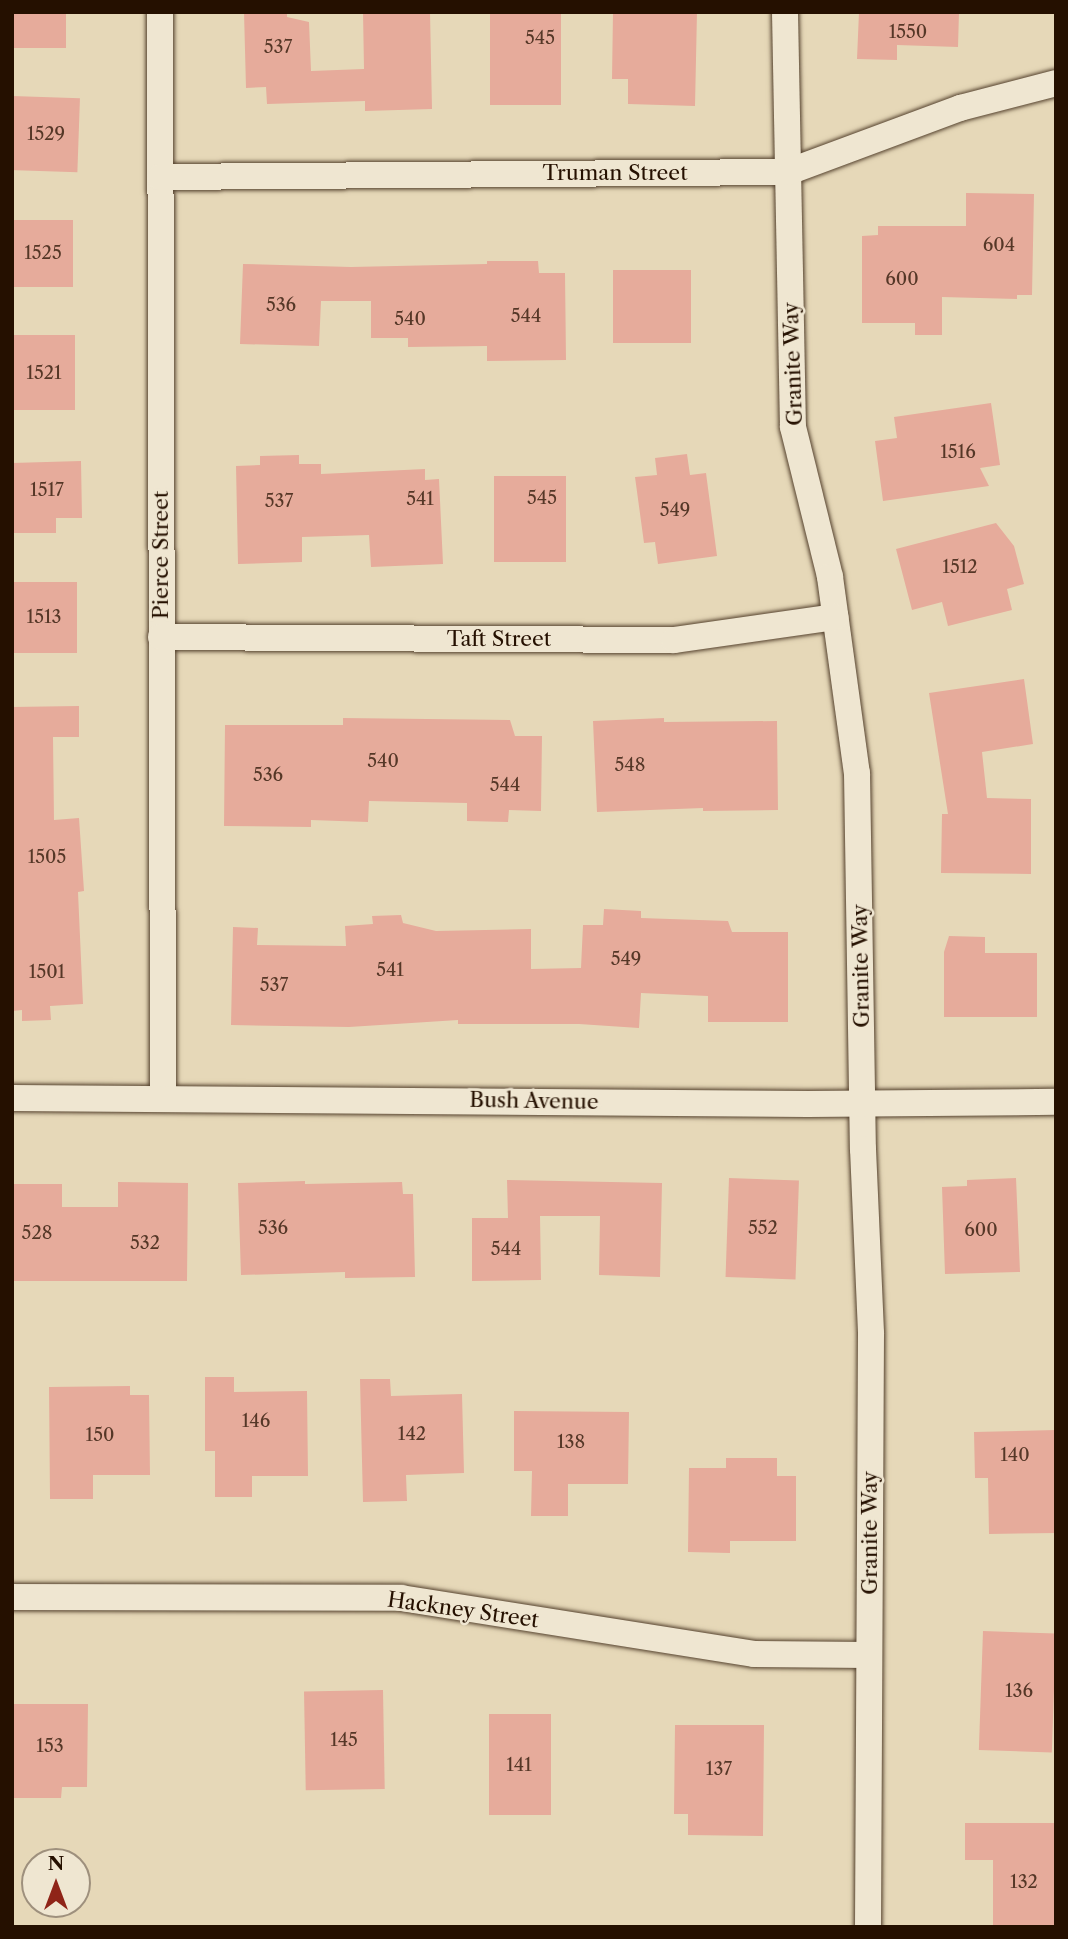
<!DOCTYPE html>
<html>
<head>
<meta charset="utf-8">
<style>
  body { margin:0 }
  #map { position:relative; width:1068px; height:1939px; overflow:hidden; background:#e6d8b8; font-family:"Libre Caslon Text",serif }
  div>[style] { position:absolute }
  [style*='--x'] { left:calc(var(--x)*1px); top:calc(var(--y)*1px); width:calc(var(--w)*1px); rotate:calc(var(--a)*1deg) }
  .building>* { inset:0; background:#e6ab9b; transform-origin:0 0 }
  .roads { filter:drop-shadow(0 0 2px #55422e) drop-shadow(0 0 2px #55422e) }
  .minor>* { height:26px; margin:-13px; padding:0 13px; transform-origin:13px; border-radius:13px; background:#efe6d1 }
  span { translate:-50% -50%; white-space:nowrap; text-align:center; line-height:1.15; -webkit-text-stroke:5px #efe6d1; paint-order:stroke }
  .number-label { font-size:18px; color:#553727 }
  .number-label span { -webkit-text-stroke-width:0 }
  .street-label { font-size:21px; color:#251000 }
  .frame { position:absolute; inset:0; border:14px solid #251000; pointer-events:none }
  .north { position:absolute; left:21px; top:1848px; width:70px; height:70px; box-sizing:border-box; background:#efe6d1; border:2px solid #9e907d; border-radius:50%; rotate:0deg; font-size:19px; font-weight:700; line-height:28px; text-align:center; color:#251000 }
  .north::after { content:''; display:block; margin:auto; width:24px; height:32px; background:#8f2418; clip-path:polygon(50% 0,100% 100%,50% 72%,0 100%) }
</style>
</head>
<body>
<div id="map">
  <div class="building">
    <div style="left:12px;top:12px;width:54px;height:36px"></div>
    <div style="clip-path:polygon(244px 12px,287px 12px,287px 17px,309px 22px,311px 71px,364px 69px,363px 12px,430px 12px,432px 109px,365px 111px,365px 101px,267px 104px,266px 87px,246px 88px)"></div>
    <div style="left:490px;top:12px;width:71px;height:93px"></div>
    <div style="clip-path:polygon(613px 12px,697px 12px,695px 106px,628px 104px,628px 79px,612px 79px)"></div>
    <div style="clip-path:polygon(859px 12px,959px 12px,958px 47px,897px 45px,897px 60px,857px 59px)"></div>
    <div style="left:12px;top:96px;width:68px;height:74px;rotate:2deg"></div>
    <div style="clip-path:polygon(966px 193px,1034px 194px,1032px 295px,1017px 295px,1017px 299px,942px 297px,942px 335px,915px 335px,915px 323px,862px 323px,862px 236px,878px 235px,878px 226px,966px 226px)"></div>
    <div style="left:12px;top:220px;width:61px;height:67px"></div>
    <div style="clip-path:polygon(487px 261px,538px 261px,539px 273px,565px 273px,566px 360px,487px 361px,487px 346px,408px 347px,408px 338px,371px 338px,371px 301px,321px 301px,319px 346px,240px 344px,243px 264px,351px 267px,487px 264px)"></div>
    <div style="left:613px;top:270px;width:78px;height:73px"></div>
    <div style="left:12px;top:335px;width:63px;height:75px"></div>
    <div style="clip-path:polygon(991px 403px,1000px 465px,980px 468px,989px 486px,883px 501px,875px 441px,897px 438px,894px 417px)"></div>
    <div style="clip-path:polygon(687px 454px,690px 475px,706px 473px,717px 556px,658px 564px,655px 542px,644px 543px,635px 477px,657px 475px,655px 458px)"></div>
    <div style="clip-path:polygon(299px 455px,299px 464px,321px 464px,321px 474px,425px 469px,425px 480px,439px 479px,443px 564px,371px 567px,369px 535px,302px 537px,302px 562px,238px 564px,236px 466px,260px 465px,260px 456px)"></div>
    <div style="clip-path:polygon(81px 461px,82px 518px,56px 518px,56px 533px,12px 533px,12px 463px)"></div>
    <div style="left:494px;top:476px;width:72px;height:86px"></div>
    <div style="clip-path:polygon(996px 523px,1014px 546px,1024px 584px,1007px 589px,1012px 610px,948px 626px,942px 602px,912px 610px,896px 549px)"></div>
    <div style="left:12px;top:582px;width:65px;height:71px"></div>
    <div style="clip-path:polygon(1024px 679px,1033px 744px,982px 752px,987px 798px,1031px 799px,1031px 874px,941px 873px,942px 814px,948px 814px,929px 693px)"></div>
    <div style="clip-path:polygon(79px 706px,79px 737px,53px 737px,54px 820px,79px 818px,84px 891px,78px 892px,83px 1004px,50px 1006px,51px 1020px,22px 1021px,22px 1010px,12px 1011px,12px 707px)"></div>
    <div style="clip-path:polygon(343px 718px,510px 720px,515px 736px,542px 736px,541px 811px,509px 810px,508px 822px,467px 821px,467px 803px,369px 801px,368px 822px,311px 820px,311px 827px,224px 826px,225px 725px,343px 725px)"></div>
    <div style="clip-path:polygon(664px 718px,664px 722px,777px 721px,778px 810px,703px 811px,703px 808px,597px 812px,593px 721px)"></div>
    <div style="clip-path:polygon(604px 909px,641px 911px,641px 918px,728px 921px,732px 932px,788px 932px,788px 1022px,708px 1022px,708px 996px,641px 993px,639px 1028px,579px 1024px,458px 1024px,458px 1020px,349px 1027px,231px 1025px,233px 927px,258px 928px,257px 945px,346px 946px,345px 926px,373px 924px,372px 916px,401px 915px,403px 923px,436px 931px,531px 929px,531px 969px,581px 968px,583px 925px,603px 925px)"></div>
    <div style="clip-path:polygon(949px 936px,985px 937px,985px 953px,1037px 953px,1037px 1017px,944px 1017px,944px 952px)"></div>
    <div style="left:729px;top:1178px;width:70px;height:99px;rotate:2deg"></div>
    <div style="clip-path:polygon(1016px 1178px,1020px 1272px,945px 1274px,942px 1187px,967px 1186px,967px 1180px)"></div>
    <div style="clip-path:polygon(507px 1180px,662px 1183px,660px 1277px,599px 1275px,600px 1216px,540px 1216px,541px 1280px,472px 1281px,472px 1218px,508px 1218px)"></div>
    <div style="clip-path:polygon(305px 1181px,305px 1184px,402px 1182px,403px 1194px,413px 1194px,415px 1277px,345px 1278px,345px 1272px,241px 1275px,238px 1183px)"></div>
    <div style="clip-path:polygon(118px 1182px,188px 1183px,187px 1281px,12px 1281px,12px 1184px,62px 1184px,62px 1207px,118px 1207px)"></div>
    <div style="clip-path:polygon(205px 1377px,234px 1377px,234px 1392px,307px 1391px,308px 1476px,252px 1476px,252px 1497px,215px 1497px,215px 1451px,205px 1451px)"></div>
    <div style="clip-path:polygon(360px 1379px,390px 1379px,391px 1396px,462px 1394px,464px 1473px,406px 1475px,407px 1501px,363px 1502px)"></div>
    <div style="clip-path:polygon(130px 1386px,130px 1395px,149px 1395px,150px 1475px,93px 1475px,93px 1499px,50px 1499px,49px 1387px)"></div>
    <div style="clip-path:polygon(514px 1411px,629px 1412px,628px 1484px,568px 1484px,568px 1516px,531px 1516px,532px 1471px,514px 1471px)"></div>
    <div style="clip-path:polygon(1056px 1430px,1056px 1533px,989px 1534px,988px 1478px,975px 1478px,974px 1432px)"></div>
    <div style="clip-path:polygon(726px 1458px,777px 1458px,777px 1476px,796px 1476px,796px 1541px,730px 1541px,730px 1553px,688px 1552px,689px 1468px,726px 1468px)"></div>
    <div style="left:983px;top:1631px;width:73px;height:119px;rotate:2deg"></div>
    <div style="left:383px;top:1690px;width:99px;height:79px;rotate:89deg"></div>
    <div style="clip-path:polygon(12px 1704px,88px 1704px,87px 1787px,62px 1787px,61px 1798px,12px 1798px)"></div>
    <div style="left:489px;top:1714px;width:62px;height:101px"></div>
    <div style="clip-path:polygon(675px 1725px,764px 1725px,763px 1836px,688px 1835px,688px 1814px,674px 1814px)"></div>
    <div style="clip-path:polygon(965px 1823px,1056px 1823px,1055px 1927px,993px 1927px,993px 1860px,965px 1860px)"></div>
  </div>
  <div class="roads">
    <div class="minor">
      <div style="--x:160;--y:12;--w:1085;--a:89.84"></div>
      <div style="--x:785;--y:12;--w:415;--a:88.9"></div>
      <div style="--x:793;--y:427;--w:154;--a:76.1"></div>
      <div style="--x:830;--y:577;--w:198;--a:82.2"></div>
      <div style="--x:857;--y:773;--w:376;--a:89.1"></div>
      <div style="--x:863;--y:1149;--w:185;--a:87.5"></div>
      <div style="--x:871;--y:1334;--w:593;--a:90.29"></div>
      <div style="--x:160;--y:177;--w:628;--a:-0.46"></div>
      <div style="--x:788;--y:172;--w:184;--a:-20.4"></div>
      <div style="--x:960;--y:108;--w:99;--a:-14.6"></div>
      <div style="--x:161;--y:637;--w:513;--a:0.34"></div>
      <div style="--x:674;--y:640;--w:163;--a:-8.1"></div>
      <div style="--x:12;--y:1098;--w:796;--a:0.43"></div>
      <div style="--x:808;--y:1104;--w:248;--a:-0.5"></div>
      <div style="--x:12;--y:1597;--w:389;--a:0.1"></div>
      <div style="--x:401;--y:1598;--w:357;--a:9"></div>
      <div style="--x:754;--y:1654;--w:115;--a:0.5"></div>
    </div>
  </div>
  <div class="number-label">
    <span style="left:908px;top:32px">1550</span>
    <span style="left:540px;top:38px">545</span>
    <span style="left:278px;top:47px">537</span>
    <span style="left:46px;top:134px">1529</span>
    <span style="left:999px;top:245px">604</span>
    <span style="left:43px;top:253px">1525</span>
    <span style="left:902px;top:279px">600</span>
    <span style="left:281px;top:305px">536</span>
    <span style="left:526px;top:316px">544</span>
    <span style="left:410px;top:319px">540</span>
    <span style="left:44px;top:373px">1521</span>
    <span style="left:958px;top:452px">1516</span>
    <span style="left:47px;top:490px">1517</span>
    <span style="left:542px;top:498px">545</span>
    <span style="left:420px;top:499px">541</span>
    <span style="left:279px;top:501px">537</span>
    <span style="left:675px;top:510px">549</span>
    <span style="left:960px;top:567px">1512</span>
    <span style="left:44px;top:617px">1513</span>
    <span style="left:383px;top:761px">540</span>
    <span style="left:630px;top:765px">548</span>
    <span style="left:268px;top:775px">536</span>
    <span style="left:505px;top:785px">544</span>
    <span style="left:47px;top:857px">1505</span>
    <span style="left:626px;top:959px">549</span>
    <span style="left:390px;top:970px">541</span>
    <span style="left:47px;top:972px">1501</span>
    <span style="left:274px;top:985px">537</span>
    <span style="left:273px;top:1228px">536</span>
    <span style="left:763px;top:1228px">552</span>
    <span style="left:981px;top:1230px">600</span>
    <span style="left:37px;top:1233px">528</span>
    <span style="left:145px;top:1243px">532</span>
    <span style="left:506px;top:1249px">544</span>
    <span style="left:256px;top:1421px">146</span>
    <span style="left:412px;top:1434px">142</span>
    <span style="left:100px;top:1435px">150</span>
    <span style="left:571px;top:1442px">138</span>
    <span style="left:1015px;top:1455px">140</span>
    <span style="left:1019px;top:1691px">136</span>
    <span style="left:344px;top:1740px">145</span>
    <span style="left:50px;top:1746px">153</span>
    <span style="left:519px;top:1765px">141</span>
    <span style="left:719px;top:1769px">137</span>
    <span style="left:1024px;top:1882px">132</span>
  </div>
  <div class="street-label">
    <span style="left:615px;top:173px">Truman Street</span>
    <span style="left:793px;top:364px;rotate:-92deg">Granite Way</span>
    <span style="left:161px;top:555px;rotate:-90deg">Pierce Street</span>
    <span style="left:499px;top:639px">Taft Street</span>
    <span style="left:861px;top:966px;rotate:-91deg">Granite Way</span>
    <span style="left:534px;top:1101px;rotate:1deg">Bush Avenue</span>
    <span style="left:870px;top:1533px;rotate:-90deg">Granite Way</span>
    <span style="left:463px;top:1610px;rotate:8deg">Hackney Street</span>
  </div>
  <div class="frame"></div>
  <div class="north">N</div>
</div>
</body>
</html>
